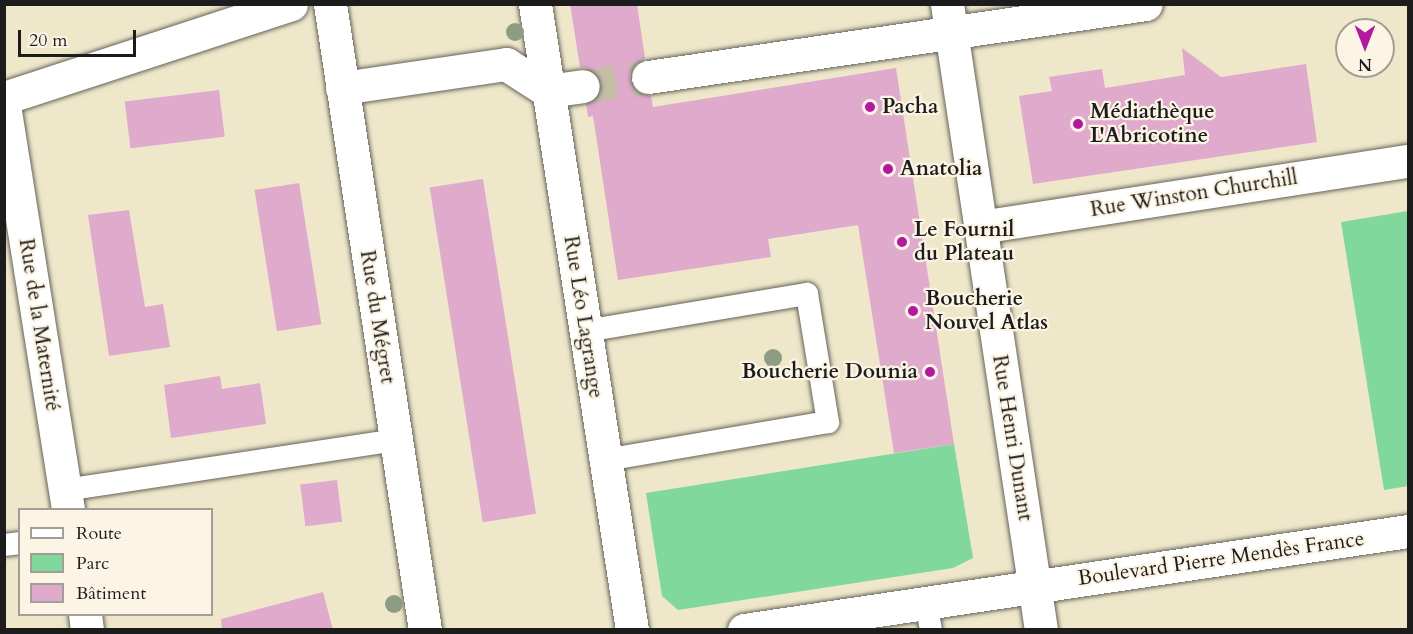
<!DOCTYPE html>
<html>
<head>
<meta charset="utf-8">
<style>
  body { margin:0 }
  #map { position:relative; width:1413px; height:634px; overflow:hidden; background:#eee7ca; font-family:Cardo,serif }
  div>[style] { position:absolute }
  [style*='--x'] { left:calc(var(--x)*1px); top:calc(var(--y)*1px); width:calc(var(--w)*1px); rotate:calc(var(--a)*1deg) }
  .green>* { inset:0; background:#80d89c }
  .building>* { inset:0; background:#e0aacd; transform-origin:0 0 }
  .street-tunnel>* { height:33px; margin-top:-16.5px; transform-origin:0; background:repeating-linear-gradient(90deg,#c4bea7 0 33px,transparent 0 49px) }
  .roads { filter:drop-shadow(0 0 2px #666359) drop-shadow(0 0 2px #666359) }
  .lane>* { height:22px; margin:-11px; padding:0 11px; transform-origin:11px; border-radius:11px; background:#fff }
  .street>* { height:33px; margin:-16.5px; padding:0 16.5px; transform-origin:16.5px; border-radius:16.5px; background:#fff }
  .trees>* { width:18px; height:18px; margin:-9px; border-radius:50%; background:#8e9c83 }
  .dots>* { width:16px; height:16px; translate:-50% -50%; box-sizing:border-box; border:3px solid #fcf5e5; border-radius:50% }
  span { translate:-50% -50%; white-space:nowrap; text-align:center; line-height:1.15; -webkit-text-stroke:4.5px #fcf5e5; paint-order:stroke }
  .poi-label { font-size:21px; color:#1c1c1c; font-weight:700 }
  .left { translate:0 -50%; text-align:left }
  .right { translate:-100% -50%; text-align:right }
  .street-label { font-size:21px; color:#1c1c1c }
  .frame { position:absolute; inset:0; border:6px solid #1c1c1c; pointer-events:none }
  .legend { position:absolute; left:18px; top:508px; width:195px; height:108px; box-sizing:border-box; background:#fcf5e5; border:2px solid #a29e95; margin:0; padding:8px 10px; list-style:none; font-size:18px; color:#1c1c1c }
  .legend li { display:flex; align-items:center; gap:12px; height:30px }
  .legend b { width:30px; border:2px solid #a29e95 }
  .north { position:absolute; left:1335px; top:18px; width:60px; height:60px; box-sizing:border-box; background:#fcf5e5; border:2px solid #a29e95; border-radius:50%; rotate:180deg; font-size:16px; font-weight:700; line-height:24px; text-align:center; color:#1c1c1c }
  .north::after { content:''; display:block; margin:auto; width:21px; height:27px; background:#b5179e; clip-path:polygon(50% 0,100% 100%,50% 72%,0 100%) }
  .scale { position:absolute; left:18px; top:30px; width:118px; height:27px; box-sizing:border-box; border:3px solid #1c1c1c; border-top:0; padding-left:8px; font-size:18px; line-height:21px; white-space:nowrap; color:#1c1c1c; -webkit-text-stroke:4px #fcf5e5; paint-order:stroke }
</style>
</head>
<body>
<div id="map">
  <div class="green">
    <div style="clip-path:polygon(1408px 211px,1408px 486px,1384px 490px,1341px 222px)"></div>
    <div style="clip-path:polygon(954px 444px,973px 558px,953px 568px,678px 610px,662px 596px,646px 493px)"></div>
  </div>
  <div class="building">
    <div style="clip-path:polygon(570px 4px,637px 4px,645px 58px,631px 70px,630px 80px,641px 94px,651px 96px,653px 107px,896px 68px,954px 444px,894px 453px,858px 225px,768px 239px,771px 257px,618px 280px,593px 116px,588px 117px,586px 104px,600px 93px,601px 83px,590px 69px,580px 67px)"></div>
    <div style="clip-path:polygon(1182px 48px,1221px 77px,1306px 64px,1317px 142px,1033px 184px,1019px 96px,1052px 91px,1049px 77px,1102px 69px,1105px 88px,1185px 75px)"></div>
    <div style="left:219px;top:90px;width:47px;height:95px;rotate:83deg"></div>
    <div style="left:483px;top:179px;width:339px;height:54px;rotate:81deg"></div>
    <div style="left:299px;top:183px;width:143px;height:45px;rotate:81deg"></div>
    <div style="clip-path:polygon(129px 210px,145px 307px,163px 304px,170px 347px,109px 356px,88px 215px)"></div>
    <div style="clip-path:polygon(220px 376px,222px 389px,260px 383px,266px 424px,171px 438px,164px 385px)"></div>
    <div style="left:337px;top:480px;width:42px;height:37px;rotate:83deg"></div>
    <div style="clip-path:polygon(323px 592px,333px 630px,222px 630px,221px 619px)"></div>
  </div>
  <div class="street-tunnel">
    <div style="--x:583;--y:86;--w:66;--a:-7.9"></div>
  </div>
  <div class="roads">
    <div class="lane">
      <div style="--x:585;--y:331;--w:225;--a:-9.5"></div>
      <div style="--x:807;--y:294;--w:130;--a:80.7"></div>
      <div style="--x:828;--y:422;--w:226;--a:170.3"></div>
      <div style="--x:65;--y:490;--w:335;--a:-8.6"></div>
      <div style="--x:4;--y:545;--w:16;--a:-7"></div>
      <div style="--x:926;--y:602;--w:28;--a:80"></div>
    </div>
    <div class="street">
      <div style="--x:330;--y:4;--w:633;--a:81.37"></div>
      <div style="--x:535;--y:4;--w:633;--a:81.19"></div>
      <div style="--x:947;--y:4;--w:633;--a:81.46"></div>
      <div style="--x:648;--y:77;--w:503;--a:-8.34"></div>
      <div style="--x:342;--y:88;--w:166;--a:-8.3"></div>
      <div style="--x:506;--y:64;--w:50;--a:32.7"></div>
      <div style="--x:548;--y:91;--w:35;--a:-8"></div>
      <div style="--x:4;--y:98;--w:302;--a:-18.1"></div>
      <div style="--x:4;--y:105;--w:410;--a:81"></div>
      <div style="--x:980;--y:227;--w:433;--a:-8.8"></div>
      <div style="--x:85;--y:614;--w:16;--a:83"></div>
      <div style="--x:744;--y:630;--w:671;--a:-8.48"></div>
    </div>
  </div>
  <div class="trees">
    <div style="left:515px;top:32px"></div>
    <div style="left:773px;top:358px"></div>
    <div style="left:394px;top:604px"></div>
  </div>
  <div class="dots">
    <div style="left:870px;top:107px;background:#b5179e"></div>
    <div style="left:1078px;top:124px;background:#b5179e"></div>
    <div style="left:888px;top:169px;background:#b5179e"></div>
    <div style="left:902px;top:242px;background:#b5179e"></div>
    <div style="left:913px;top:311px;background:#b5179e"></div>
    <div style="left:930px;top:372px;background:#b5179e"></div>
  </div>
  <div class="poi-label">
    <span class="left" style="left:882px;top:107px">Pacha</span>
    <span class="left" style="left:1090px;top:124px">Médiathèque<br>L'Abricotine</span>
    <span class="left" style="left:900px;top:169px">Anatolia</span>
    <span class="left" style="left:914px;top:242px">Le Fournil<br>du Plateau</span>
    <span class="left" style="left:925px;top:311px">Boucherie<br>Nouvel Atlas</span>
    <span class="right" style="left:918px;top:372px">Boucherie Dounia</span>
  </div>
  <div class="street-label">
    <span style="left:1194px;top:194px;rotate:-9deg">Rue Winston Churchill</span>
    <span style="left:377px;top:317px;rotate:81deg">Rue du Mégret</span>
    <span style="left:583px;top:317px;rotate:81deg">Rue Léo Lagrange</span>
    <span style="left:39px;top:325px;rotate:81deg">Rue de la Maternité</span>
    <span style="left:1012px;top:438px;rotate:81deg">Rue Henri Dunant</span>
    <span style="left:1221px;top:559px;rotate:-8deg">Boulevard Pierre Mendès France</span>
  </div>
  <div class="frame"></div>
  <ul class="legend">
  <li><b style="height:8px;background:#fff"></b>Route</li>
  <li><b style="height:16px;background:#80d89c"></b>Parc</li>
  <li><b style="height:16px;background:#e0aacd"></b>Bâtiment</li>
  </ul>
  <div class="north">N</div>
  <div class="scale">20 m</div>
</div>
</body>
</html>
